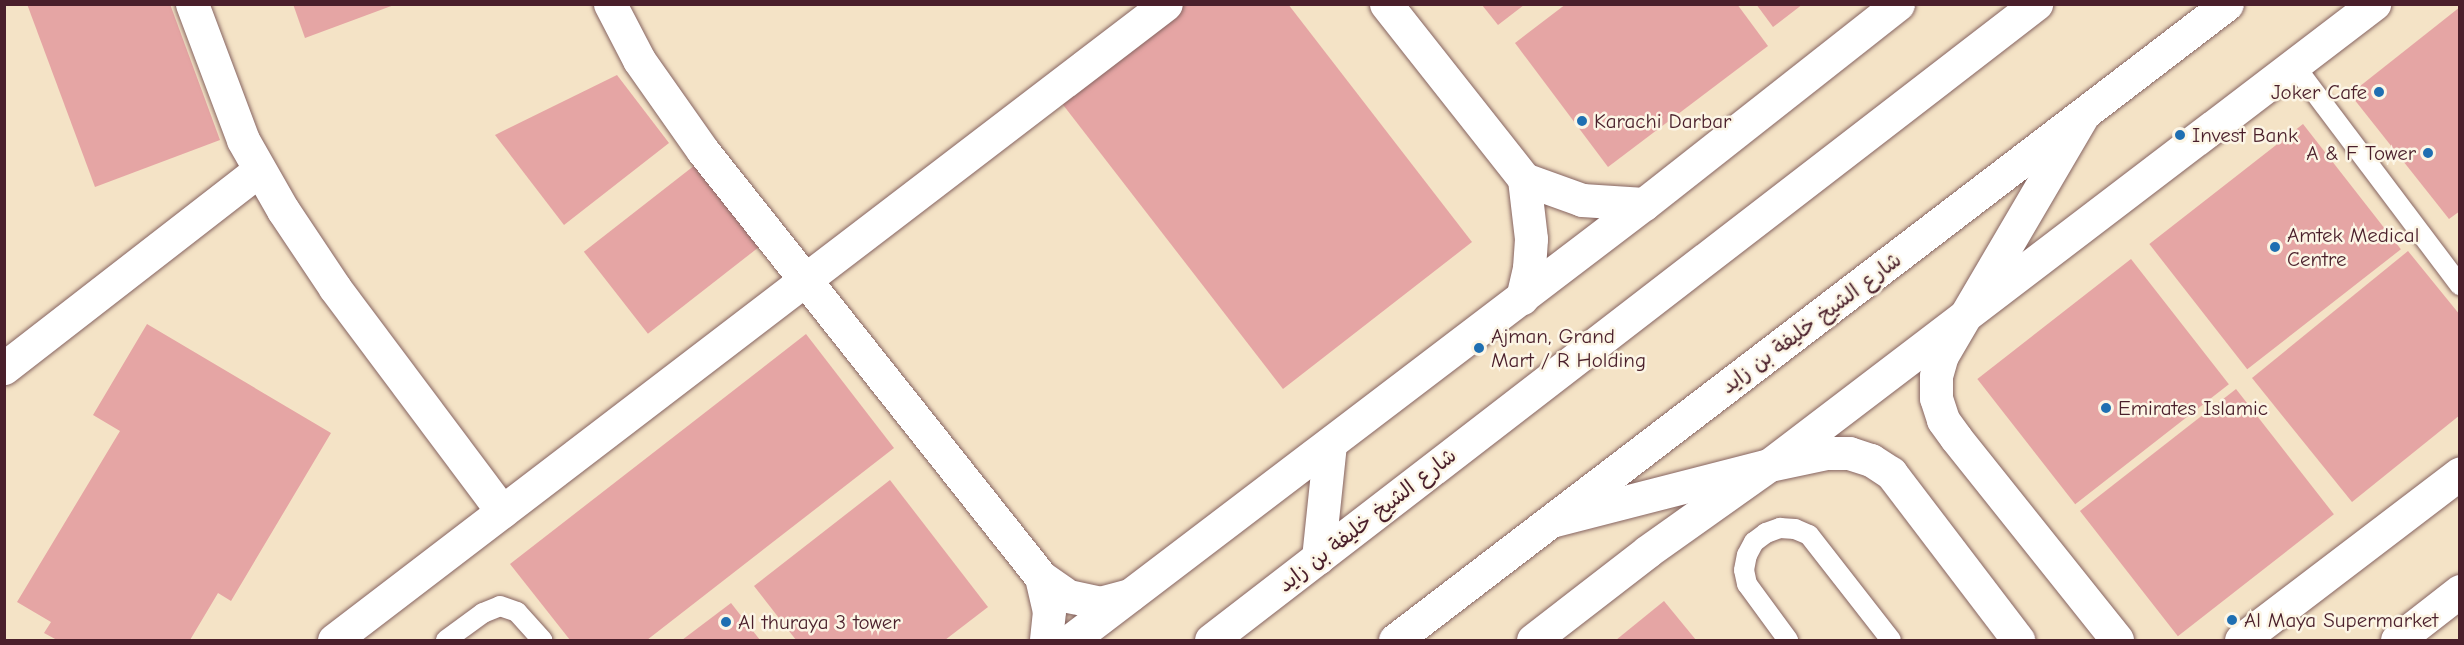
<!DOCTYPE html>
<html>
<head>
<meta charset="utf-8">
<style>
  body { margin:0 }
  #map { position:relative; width:2464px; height:645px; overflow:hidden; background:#f4e3c6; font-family:"Comic Neue","Playpen Sans Arabic",sans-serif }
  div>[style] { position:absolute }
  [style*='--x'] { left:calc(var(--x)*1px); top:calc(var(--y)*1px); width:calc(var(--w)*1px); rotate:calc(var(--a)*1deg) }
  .building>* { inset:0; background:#e5a5a4; transform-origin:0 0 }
  .roads { filter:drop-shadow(0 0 2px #866461) drop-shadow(0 0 2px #866461) }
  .lane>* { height:20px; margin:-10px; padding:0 10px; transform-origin:10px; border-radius:10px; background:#fff }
  .street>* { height:33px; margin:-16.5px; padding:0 16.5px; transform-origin:16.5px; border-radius:16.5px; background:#fff }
  .primary>* { height:33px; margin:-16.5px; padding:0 16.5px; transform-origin:16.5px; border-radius:16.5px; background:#fff }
  .dots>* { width:16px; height:16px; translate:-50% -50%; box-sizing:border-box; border:3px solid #fcf5e5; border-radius:50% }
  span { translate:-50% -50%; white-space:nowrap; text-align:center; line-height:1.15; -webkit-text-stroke:5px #fcf5e5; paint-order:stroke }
  .poi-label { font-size:21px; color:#4a1f2b }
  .right { translate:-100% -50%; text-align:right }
  .left { translate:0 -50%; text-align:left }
  .street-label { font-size:21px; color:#4a1f2b }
  .frame { position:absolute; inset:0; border:6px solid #4a1f2b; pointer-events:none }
</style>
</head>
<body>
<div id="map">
  <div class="building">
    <div style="clip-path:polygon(27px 4px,170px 4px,220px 140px,95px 187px)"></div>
    <div style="clip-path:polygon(293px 4px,394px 4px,394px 5px,305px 38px)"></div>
    <div style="clip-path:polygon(1177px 4px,1288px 4px,1472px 242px,1283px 389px,1057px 97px)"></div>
    <div style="clip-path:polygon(1566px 4px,1737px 4px,1768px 46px,1608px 167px,1515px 43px)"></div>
    <div style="clip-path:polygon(1756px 4px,1803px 4px,1773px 27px)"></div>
    <div style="clip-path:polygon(1482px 5px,1524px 5px,1498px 25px)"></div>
    <div style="clip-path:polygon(2460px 7px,2460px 211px,2449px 219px,2350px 94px)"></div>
    <div style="clip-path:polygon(617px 75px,669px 143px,564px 225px,495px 135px)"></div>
    <div style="left:2303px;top:124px;width:159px;height:195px;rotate:52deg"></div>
    <div style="left:695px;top:165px;width:104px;height:141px;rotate:52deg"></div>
    <div style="clip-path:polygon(2408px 251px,2460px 315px,2460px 415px,2352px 502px,2252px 378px)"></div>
    <div style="left:2131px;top:259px;width:159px;height:195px;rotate:52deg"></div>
    <div style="clip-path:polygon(147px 324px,331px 433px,231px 601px,218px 593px,190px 640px,57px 640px,44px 633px,51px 622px,17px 602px,120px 431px,93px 415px)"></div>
    <div style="clip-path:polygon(806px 334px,894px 448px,647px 640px,570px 640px,510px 564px)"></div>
    <div style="left:2236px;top:389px;width:159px;height:198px;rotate:52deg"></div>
    <div style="clip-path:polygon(890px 480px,988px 607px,945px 640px,796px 640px,754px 586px)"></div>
    <div style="clip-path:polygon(1664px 601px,1696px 640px,1616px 640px)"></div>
    <div style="clip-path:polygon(731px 603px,760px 640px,682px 640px)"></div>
  </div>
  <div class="roads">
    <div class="lane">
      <div style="--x:2294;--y:65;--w:276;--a:53"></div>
      <div style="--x:446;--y:640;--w:46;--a:-36.1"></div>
      <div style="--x:483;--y:613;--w:18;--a:-22"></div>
      <div style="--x:500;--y:606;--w:18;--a:19"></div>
      <div style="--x:517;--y:612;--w:38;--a:48"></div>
      <div style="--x:1788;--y:640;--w:69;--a:-126.2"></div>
      <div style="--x:1747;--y:584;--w:14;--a:-102"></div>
      <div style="--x:1744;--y:570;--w:15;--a:-79"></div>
      <div style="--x:1747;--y:555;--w:15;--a:-62"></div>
      <div style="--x:1754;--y:542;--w:15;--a:-37"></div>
      <div style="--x:1766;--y:533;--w:15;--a:-20"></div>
      <div style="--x:1780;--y:528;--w:15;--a:4"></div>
      <div style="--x:1795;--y:529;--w:15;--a:23"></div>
      <div style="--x:1809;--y:535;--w:133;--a:52"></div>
    </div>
    <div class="street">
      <div style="--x:192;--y:4;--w:145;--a:69.4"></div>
      <div style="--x:243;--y:140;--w:81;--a:60.3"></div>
      <div style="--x:283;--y:210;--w:94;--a:56.3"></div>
      <div style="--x:335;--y:288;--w:279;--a:53.2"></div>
      <div style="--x:610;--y:4;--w:63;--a:62.6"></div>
      <div style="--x:639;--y:60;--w:111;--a:54.9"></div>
      <div style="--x:703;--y:151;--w:544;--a:51.57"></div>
      <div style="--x:1041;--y:577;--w:33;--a:35"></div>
      <div style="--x:1068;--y:596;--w:33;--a:12"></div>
      <div style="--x:1100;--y:603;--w:31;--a:-15"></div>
      <div style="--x:1386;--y:4;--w:223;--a:51.7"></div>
      <div style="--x:1524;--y:179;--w:60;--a:83.3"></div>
      <div style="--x:1531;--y:239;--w:29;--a:94"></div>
      <div style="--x:1529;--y:268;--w:31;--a:103"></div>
      <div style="--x:2083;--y:115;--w:278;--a:120.4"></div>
      <div style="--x:1942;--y:355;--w:22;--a:106"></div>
      <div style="--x:1936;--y:376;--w:22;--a:90"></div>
      <div style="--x:1936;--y:398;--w:23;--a:72"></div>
      <div style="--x:1943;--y:420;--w:22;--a:54"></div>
      <div style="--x:1956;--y:438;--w:258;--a:51.4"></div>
      <div style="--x:1524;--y:179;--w:62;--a:19.9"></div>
      <div style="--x:1582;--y:200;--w:62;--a:3.7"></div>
      <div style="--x:4;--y:368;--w:323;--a:-37.8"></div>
      <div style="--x:1551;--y:521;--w:225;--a:-14.4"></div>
      <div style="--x:1769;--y:465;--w:58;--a:-11.9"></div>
      <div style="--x:1826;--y:453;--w:23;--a:0"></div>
      <div style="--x:1849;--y:453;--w:23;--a:18"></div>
      <div style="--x:1871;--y:460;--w:24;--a:33"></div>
      <div style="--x:1891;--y:473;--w:210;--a:52.7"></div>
      <div style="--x:1041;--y:577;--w:35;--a:77"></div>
      <div style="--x:1049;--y:611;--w:29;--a:96"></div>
      <div style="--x:334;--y:640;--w:1047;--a:-37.4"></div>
      <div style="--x:1071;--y:640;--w:720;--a:-37.27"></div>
      <div style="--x:1644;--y:204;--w:323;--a:-38.2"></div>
      <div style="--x:1533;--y:640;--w:145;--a:-37.7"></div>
      <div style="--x:1648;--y:551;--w:148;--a:-35.4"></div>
      <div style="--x:1769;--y:465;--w:761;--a:-37.31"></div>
      <div style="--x:2241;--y:640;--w:275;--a:-37.3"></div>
      <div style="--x:2397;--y:640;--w:80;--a:-37.9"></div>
    </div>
    <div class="primary">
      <div style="--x:1318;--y:558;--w:115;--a:-84"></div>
      <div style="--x:1211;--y:640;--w:1042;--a:-37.63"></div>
      <div style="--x:1395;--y:640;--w:1047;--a:-37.4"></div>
    </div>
  </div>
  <div class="dots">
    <div style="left:2379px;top:92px;background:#1f6fb2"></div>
    <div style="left:1582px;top:121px;background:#1f6fb2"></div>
    <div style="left:2180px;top:135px;background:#1f6fb2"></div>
    <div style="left:2428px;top:153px;background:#1f6fb2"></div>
    <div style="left:2275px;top:247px;background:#1f6fb2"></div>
    <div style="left:1479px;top:348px;background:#1f6fb2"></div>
    <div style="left:2106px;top:408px;background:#1f6fb2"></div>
    <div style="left:2232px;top:620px;background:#1f6fb2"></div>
    <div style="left:726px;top:622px;background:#1f6fb2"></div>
  </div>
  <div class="poi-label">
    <span class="right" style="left:2367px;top:92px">Joker Cafe</span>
    <span class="left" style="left:1594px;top:121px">Karachi Darbar</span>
    <span class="left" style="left:2192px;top:135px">Invest Bank</span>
    <span class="right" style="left:2416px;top:153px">A &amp; F Tower</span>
    <span class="left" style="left:2287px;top:247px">Amtek Medical<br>Centre</span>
    <span class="left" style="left:1491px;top:348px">Ajman, Grand<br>Mart / R Holding</span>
    <span class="left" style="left:2118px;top:408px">Emirates Islamic</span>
    <span class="left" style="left:2244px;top:620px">Al Maya Supermarket</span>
    <span class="left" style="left:738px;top:622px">Al thuraya 3 tower</span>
  </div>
  <div class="street-label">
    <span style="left:1811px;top:323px;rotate:-37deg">شارع الشيخ خليفة بن زايد</span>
    <span style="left:1367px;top:520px;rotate:-38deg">شارع الشيخ خليفة بن زايد</span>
  </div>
  <div class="frame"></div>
</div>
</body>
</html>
